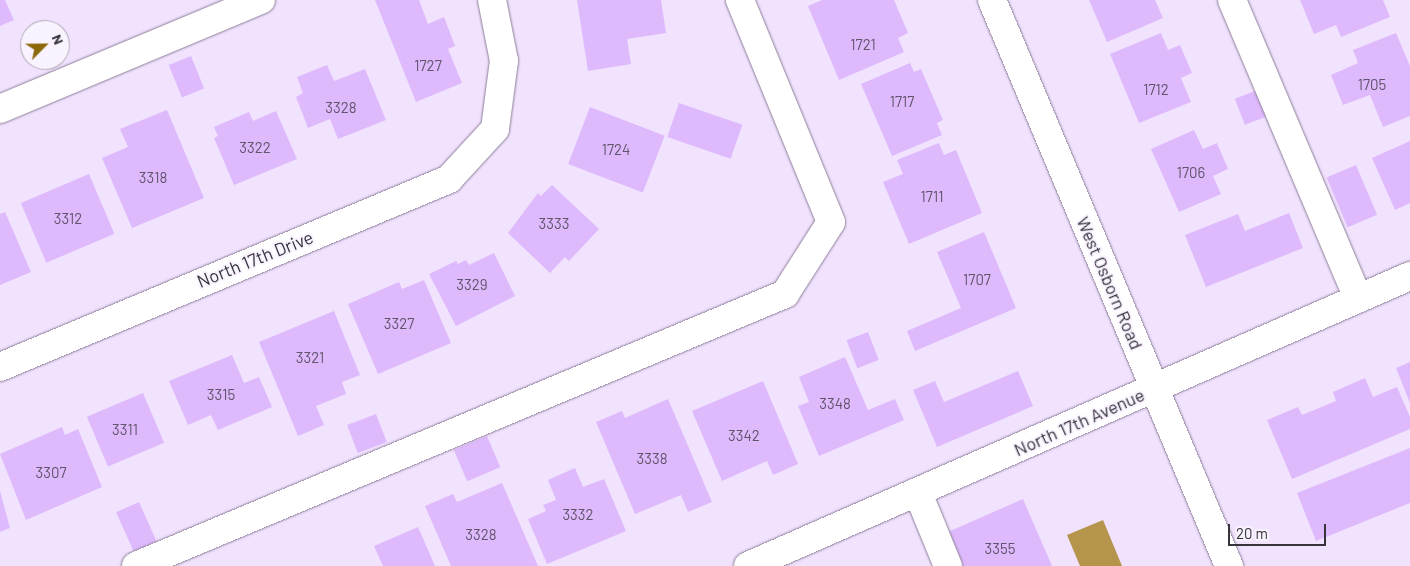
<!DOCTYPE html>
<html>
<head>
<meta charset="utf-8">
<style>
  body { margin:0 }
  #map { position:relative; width:1410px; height:566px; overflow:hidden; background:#f1e2fe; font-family:Barlow,sans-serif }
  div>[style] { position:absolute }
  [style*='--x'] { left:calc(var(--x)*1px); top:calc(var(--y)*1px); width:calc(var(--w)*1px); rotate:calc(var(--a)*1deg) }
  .water>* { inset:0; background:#b5944c }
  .building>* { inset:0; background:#debafd; transform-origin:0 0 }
  .roads { filter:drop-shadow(0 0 1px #8c7f97) drop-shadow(0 0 1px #8c7f97) }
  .minor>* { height:28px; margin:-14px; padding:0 14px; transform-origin:14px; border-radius:14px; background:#fff }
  span { translate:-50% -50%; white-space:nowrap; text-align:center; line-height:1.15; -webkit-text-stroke:4px #f9f3ff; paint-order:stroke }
  .number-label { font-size:15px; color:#61546c }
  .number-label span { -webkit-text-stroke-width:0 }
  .street-label { font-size:18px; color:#37323c }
  .north { position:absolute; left:20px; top:20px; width:50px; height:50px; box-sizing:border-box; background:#f9f3ff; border:1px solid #aba6b1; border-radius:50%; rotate:67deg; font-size:14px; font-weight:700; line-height:20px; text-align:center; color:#37323c }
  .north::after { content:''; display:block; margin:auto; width:18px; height:22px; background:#8c690b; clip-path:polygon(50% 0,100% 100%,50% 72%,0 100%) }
  .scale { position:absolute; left:1228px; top:524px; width:98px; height:22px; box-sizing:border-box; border:2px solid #37323c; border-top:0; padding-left:6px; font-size:15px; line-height:18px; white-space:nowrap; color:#37323c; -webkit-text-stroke:4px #f9f3ff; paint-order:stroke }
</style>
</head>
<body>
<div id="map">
  <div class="water">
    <div style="clip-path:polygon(1103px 520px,1122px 566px,1080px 566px,1067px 535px)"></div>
  </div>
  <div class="building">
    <div style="clip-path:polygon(0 0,5px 0,14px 20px,0 26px)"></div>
    <div style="clip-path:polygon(375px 0,419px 0,428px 24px,444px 17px,455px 46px,448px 49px,462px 83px,416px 102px)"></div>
    <div style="clip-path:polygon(577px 0,661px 0,666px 33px,627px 39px,631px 64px,588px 71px)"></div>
    <div style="clip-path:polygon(822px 0,894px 0,908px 33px,898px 38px,904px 52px,839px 80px,808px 6px)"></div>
    <div style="clip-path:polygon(1089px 0,1155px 0,1163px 18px,1107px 42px)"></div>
    <div style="clip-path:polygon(1300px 0,1383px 0,1390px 17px,1341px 37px,1336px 25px,1314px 34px)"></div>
    <div style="clip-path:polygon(1161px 33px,1168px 50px,1180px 45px,1192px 73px,1181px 78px,1191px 102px,1139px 123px,1110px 54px)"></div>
    <div style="clip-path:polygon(1396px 33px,1410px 66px,1410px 116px,1383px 127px,1370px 95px,1343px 105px,1331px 75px,1358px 63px,1353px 50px)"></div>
    <div style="left:191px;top:56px;width:35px;height:24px;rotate:68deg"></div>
    <div style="clip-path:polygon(910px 63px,914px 72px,921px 69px,943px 120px,937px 123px,942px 135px,892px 156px,861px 84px)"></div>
    <div style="clip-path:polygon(327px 65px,334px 81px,365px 69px,386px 120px,338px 139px,330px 119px,308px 128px,296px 97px,303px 93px,297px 77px)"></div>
    <div style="left:1260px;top:89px;width:28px;height:27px;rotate:69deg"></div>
    <div style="left:679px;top:103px;width:67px;height:36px;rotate:19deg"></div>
    <div style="left:590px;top:107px;width:80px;height:61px;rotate:21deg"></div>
    <div style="clip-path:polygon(167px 110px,204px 198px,132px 228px,102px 158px,128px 147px,120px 129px)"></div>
    <div style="clip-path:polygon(276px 111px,297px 159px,234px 185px,214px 138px,218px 136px,214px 127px,249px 112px,253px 121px)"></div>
    <div style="clip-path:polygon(1194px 130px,1203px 149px,1217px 143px,1228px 169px,1213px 176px,1221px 194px,1179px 212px,1151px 149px)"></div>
    <div style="clip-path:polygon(1410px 141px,1410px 203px,1395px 210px,1372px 158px)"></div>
    <div style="clip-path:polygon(939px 143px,944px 155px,956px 150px,982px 213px,909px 244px,883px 182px,903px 174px,897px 160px)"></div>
    <div style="left:1356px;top:165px;width:54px;height:32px;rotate:67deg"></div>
    <div style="left:89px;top:174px;width:65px;height:74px;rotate:67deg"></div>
    <div style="clip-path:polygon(552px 185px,599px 229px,569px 261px,565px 257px,550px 273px,508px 233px,538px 193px,541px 196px)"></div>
    <div style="clip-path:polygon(5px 212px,31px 272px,0 285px,0 214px)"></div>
    <div style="clip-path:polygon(1289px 213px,1303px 248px,1206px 287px,1185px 235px,1238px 214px,1245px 231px)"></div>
    <div style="clip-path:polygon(984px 232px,1016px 308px,915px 351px,907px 331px,961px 308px,937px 252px)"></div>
    <div style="clip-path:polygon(494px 253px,515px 296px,456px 326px,429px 274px,456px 261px,458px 264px,466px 260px,469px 265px)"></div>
    <div style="clip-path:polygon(424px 280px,451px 343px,378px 374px,348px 304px,399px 282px,402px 289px)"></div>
    <div style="clip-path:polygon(334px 311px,360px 375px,342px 382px,346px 394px,316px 406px,324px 425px,298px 436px,259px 342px)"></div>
    <div style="left:868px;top:332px;width:30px;height:23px;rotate:69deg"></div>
    <div style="clip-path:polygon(232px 355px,244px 383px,259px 377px,272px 407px,218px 430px,211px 415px,188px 425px,169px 381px)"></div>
    <div style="clip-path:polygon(845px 357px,868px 410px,895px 399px,904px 420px,819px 456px,798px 406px,809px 402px,799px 377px)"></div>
    <div style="clip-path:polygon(1410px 362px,1410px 403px,1396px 368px)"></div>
    <div style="clip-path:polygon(1018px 371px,1033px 406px,937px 447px,913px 390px,935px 381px,944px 402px)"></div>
    <div style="clip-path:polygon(1365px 378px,1373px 397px,1397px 387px,1410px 417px,1410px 429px,1292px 479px,1267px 420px,1298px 407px,1302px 415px,1336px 401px,1333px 392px)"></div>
    <div style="clip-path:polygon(763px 381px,798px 464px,773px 475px,767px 461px,722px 481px,692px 411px)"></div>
    <div style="left:143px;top:393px;width:54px;height:61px;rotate:67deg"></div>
    <div style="clip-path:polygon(668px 399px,712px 502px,688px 512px,681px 495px,635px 514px,596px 422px,622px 411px,625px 418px)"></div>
    <div style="left:376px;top:414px;width:30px;height:31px;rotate:69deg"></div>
    <div style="clip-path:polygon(62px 427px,65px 435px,78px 429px,102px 487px,26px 520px,0 454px)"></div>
    <div style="left:487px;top:436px;width:34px;height:36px;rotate:67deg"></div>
    <div style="clip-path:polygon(1410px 448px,1410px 503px,1316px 541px,1297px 493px)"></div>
    <div style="clip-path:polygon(575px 468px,583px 487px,604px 479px,626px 531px,547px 564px,528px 519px,546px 511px,543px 505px,556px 500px,548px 480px)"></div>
    <div style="clip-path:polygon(502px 483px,538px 566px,451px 566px,425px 506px,453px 494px,457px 502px)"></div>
    <div style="clip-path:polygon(0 491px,10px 528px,0 532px)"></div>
    <div style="clip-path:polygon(1023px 499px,1052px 566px,963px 566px,948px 532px)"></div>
    <div style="left:139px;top:502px;width:43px;height:25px;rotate:66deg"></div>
    <div style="clip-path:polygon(418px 527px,435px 566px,383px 566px,374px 546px)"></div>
  </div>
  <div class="roads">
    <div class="minor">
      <div style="--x:992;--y:0;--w:614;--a:67.28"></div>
      <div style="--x:1232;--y:0;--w:324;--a:67.1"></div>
      <div style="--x:0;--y:109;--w:283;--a:-22.7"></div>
      <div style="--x:0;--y:367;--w:487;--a:-22.7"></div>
      <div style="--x:449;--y:179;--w:68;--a:-47.4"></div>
      <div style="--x:495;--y:129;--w:69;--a:-82.5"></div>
      <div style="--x:504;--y:61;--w:62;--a:-101.1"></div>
      <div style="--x:918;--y:493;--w:79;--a:67.7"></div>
      <div style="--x:136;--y:566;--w:704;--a:-22.74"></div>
      <div style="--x:785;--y:294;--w:85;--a:-57.4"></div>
      <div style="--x:831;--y:222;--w:240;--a:-112.3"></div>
      <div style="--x:748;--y:566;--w:723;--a:-23.66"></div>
    </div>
  </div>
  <div class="number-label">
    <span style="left:863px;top:45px">1721</span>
    <span style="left:428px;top:66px">1727</span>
    <span style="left:1372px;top:85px">1705</span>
    <span style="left:1156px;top:90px">1712</span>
    <span style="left:902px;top:102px">1717</span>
    <span style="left:341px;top:108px">3328</span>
    <span style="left:255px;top:148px">3322</span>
    <span style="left:616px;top:150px">1724</span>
    <span style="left:1191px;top:173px">1706</span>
    <span style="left:153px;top:178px">3318</span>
    <span style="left:932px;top:197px">1711</span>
    <span style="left:68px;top:219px">3312</span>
    <span style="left:554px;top:224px">3333</span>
    <span style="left:977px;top:280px">1707</span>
    <span style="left:472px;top:285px">3329</span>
    <span style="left:399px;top:324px">3327</span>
    <span style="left:310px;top:358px">3321</span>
    <span style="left:221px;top:395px">3315</span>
    <span style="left:835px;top:404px">3348</span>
    <span style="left:125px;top:430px">3311</span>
    <span style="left:744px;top:436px">3342</span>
    <span style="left:652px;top:459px">3338</span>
    <span style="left:51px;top:473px">3307</span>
    <span style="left:578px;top:515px">3332</span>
    <span style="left:481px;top:535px">3328</span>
    <span style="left:1000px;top:549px">3355</span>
  </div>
  <div class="street-label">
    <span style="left:255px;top:259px;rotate:-22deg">North 17th Drive</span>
    <span style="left:1110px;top:283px;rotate:67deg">West Osborn Road</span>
    <span style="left:1079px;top:422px;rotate:-24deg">North 17th Avenue</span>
  </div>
  <div class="north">N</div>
  <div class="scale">20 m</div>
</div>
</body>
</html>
